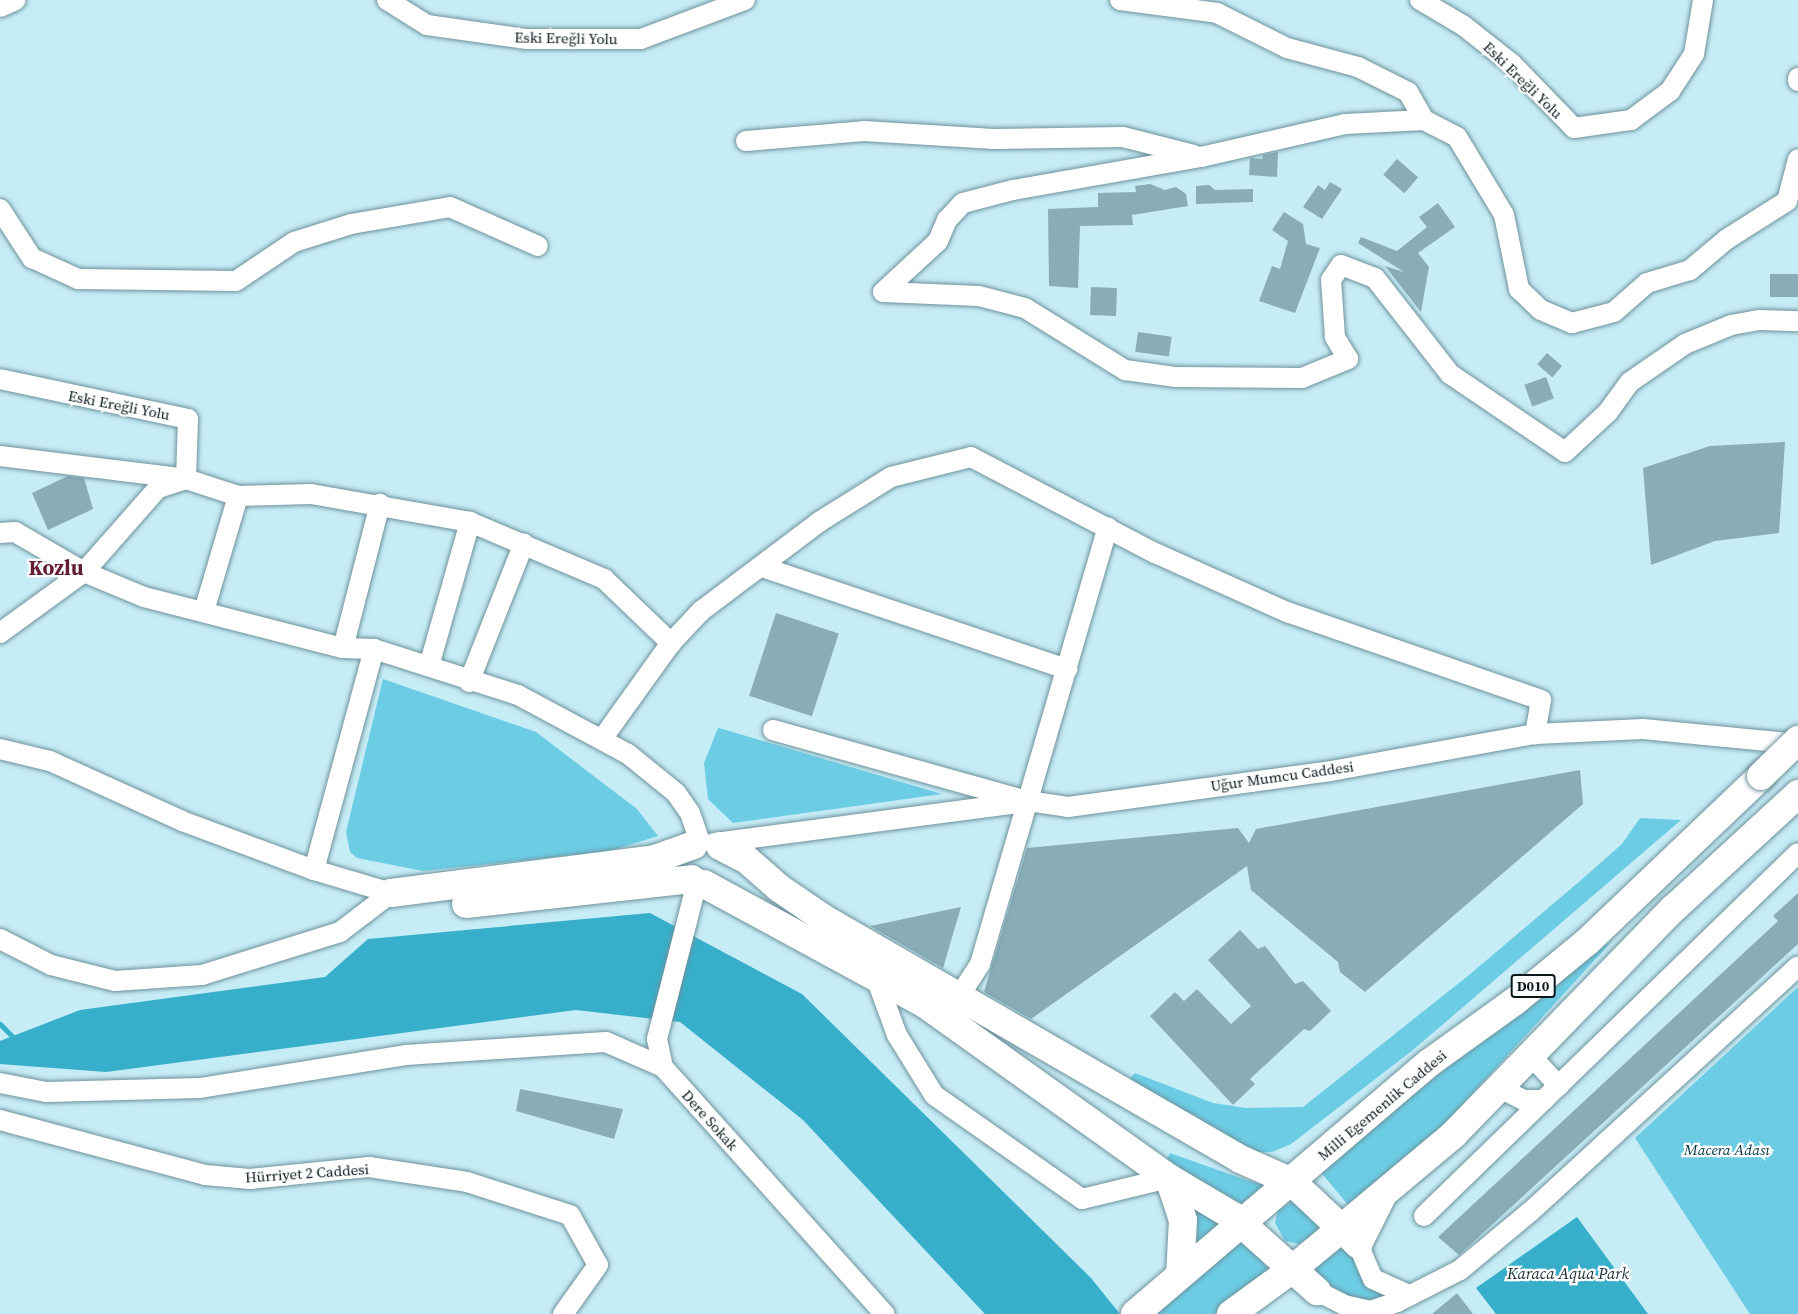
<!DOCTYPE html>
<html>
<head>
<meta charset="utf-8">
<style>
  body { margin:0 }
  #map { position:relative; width:1798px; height:1314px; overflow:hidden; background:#c6ecf6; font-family:"Source Serif 4",serif }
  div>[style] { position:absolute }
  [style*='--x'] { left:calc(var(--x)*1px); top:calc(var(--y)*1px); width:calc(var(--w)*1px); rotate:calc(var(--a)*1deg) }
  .green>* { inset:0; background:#6ccce4 }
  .water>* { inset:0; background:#37afca }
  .stream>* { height:5px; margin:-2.5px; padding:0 2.5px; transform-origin:2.5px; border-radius:2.5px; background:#37afca }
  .building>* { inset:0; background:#89adb7; transform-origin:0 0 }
  .roads { filter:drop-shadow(0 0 2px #6e929b) drop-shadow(0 0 2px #6e929b) }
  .minor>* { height:20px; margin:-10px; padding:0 10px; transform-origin:10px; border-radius:10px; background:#fff }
  .highway>* { height:28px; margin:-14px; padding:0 14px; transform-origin:14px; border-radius:14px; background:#fff }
  .bridges { filter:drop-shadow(0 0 2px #6e929b) drop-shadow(0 0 2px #6e929b) }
  .highway-bridge>* { height:28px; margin:-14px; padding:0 14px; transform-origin:14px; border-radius:14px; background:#fff }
  span { translate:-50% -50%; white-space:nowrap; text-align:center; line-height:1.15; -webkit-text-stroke:4.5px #fff; paint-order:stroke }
  .shield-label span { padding:2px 4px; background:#fff; border:2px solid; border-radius:4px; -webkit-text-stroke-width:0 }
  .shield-label { font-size:14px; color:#0b191c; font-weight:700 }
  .street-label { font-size:15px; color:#0b191c }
  .park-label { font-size:15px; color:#003743; font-style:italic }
  .water-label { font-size:16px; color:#192e33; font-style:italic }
  .district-label { font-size:21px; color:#621d31; font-weight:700 }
</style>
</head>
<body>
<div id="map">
  <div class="green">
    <div style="clip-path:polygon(383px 679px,536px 732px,637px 809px,658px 836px,610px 851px,423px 871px,357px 858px,350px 852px,346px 832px)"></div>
    <div style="clip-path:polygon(718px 728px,719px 728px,942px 794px,733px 823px,708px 799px,704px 763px)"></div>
    <div style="clip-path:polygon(1640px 818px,1681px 820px,1413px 1050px,1291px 1144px,1272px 1152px,1252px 1152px,1127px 1082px,1135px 1073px,1213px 1103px,1246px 1108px,1303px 1107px,1469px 975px,1580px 881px,1622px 844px)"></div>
    <div style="clip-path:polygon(1613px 940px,1419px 1152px,1354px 1212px,1319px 1170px,1561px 977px)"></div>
    <div style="clip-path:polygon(1798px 987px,1798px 1314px,1750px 1314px,1635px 1138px)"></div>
    <div style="clip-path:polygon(1170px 1153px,1252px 1182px,1266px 1185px,1245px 1206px,1166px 1161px)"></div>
    <div style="clip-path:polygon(1189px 1198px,1227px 1226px,1186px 1252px)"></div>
    <div style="clip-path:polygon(1296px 1200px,1319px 1224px,1317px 1232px,1299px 1244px,1285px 1241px,1275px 1223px,1278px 1210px)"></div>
    <div style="clip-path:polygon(1239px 1233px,1274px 1276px,1214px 1314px,1152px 1314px)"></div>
    <div style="clip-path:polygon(1345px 1246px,1359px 1267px,1393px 1298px,1373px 1304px,1348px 1299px,1310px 1271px)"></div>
  </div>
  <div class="water">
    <div style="clip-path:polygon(650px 913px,802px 994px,1091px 1278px,1120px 1314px,985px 1314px,803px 1120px,680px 1022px,576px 1010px,106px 1072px,0 1064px,0 1041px,80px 1010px,325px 977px,368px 939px)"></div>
    <div style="clip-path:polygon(1577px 1217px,1648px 1314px,1496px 1314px,1476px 1288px)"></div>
  </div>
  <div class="stream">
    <div style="--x:0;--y:1024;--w:17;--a:45"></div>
  </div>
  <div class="building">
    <div style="clip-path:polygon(1278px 152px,1277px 177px,1249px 175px,1250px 158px,1262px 159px,1263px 155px)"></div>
    <div style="left:1397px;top:159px;width:28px;height:21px;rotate:41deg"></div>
    <div style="clip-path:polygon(1330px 182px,1342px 189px,1322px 219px,1303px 207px,1318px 185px,1325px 190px)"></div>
    <div style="clip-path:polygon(1150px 184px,1165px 190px,1176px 187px,1186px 194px,1188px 206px,1132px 215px,1133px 225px,1080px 226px,1078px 288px,1049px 286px,1048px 209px,1098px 207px,1098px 193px,1136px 192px,1135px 186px)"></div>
    <div style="clip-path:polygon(1209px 185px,1215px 190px,1253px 189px,1253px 202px,1196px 204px,1196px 186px)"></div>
    <div style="clip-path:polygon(1438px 203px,1455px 227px,1418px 253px,1429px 267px,1421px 312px,1385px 266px,1404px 272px,1358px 243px,1361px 237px,1397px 251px,1427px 227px,1419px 217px)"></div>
    <div style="clip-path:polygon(1284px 212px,1303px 224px,1306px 244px,1320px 248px,1295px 313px,1259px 301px,1272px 266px,1280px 269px,1288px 241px,1272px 230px)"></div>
    <div style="left:1798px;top:274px;width:23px;height:28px;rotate:90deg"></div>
    <div style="left:1091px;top:287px;width:26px;height:28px;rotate:2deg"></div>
    <div style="left:1138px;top:332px;width:34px;height:20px;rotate:8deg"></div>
    <div style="left:1547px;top:353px;width:20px;height:15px;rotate:41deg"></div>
    <div style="left:1546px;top:377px;width:23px;height:23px;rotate:70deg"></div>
    <div style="clip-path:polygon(1785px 442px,1779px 533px,1715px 541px,1651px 565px,1643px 468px,1710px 446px)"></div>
    <div style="clip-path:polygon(68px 476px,84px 478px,93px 509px,48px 530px,32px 493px)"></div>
    <div style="left:776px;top:613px;width:66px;height:87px;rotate:18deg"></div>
    <div style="clip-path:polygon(1580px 770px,1583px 804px,1365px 992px,1340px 972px,1338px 962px,1251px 890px,1247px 866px,1031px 1019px,984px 992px,1027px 848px,1238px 828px,1249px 843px,1256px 829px)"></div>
    <div style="clip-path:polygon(1798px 893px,1798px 944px,1459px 1255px,1438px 1237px,1778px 921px,1773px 916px)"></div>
    <div style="clip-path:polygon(961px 907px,943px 968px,870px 926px)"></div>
    <div style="clip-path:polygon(1240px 930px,1258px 949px,1265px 946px,1295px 984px,1303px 981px,1331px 1011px,1310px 1031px,1304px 1029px,1250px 1079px,1255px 1084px,1233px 1105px,1150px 1016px,1175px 992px,1184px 1001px,1197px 989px,1231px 1024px,1251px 1006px,1208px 960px)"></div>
    <div style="clip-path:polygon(520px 1089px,623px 1109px,614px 1139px,516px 1111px)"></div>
    <div style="clip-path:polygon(1457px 1293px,1473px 1314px,1432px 1314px)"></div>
  </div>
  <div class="roads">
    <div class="minor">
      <div style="--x:387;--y:0;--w:47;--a:32"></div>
      <div style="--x:427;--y:25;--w:101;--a:8"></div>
      <div style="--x:527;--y:39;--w:114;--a:0"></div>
      <div style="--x:641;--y:39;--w:111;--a:-20.6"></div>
      <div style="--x:1120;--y:0;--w:98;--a:7.6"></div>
      <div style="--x:1217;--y:13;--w:78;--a:26.6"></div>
      <div style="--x:1287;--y:48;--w:73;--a:15"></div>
      <div style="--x:1358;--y:67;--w:56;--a:26.6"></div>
      <div style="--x:1408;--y:92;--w:32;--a:60"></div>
      <div style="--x:1424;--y:120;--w:37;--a:27"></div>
      <div style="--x:1457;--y:137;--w:91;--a:58.9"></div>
      <div style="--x:1504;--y:215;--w:76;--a:78.5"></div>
      <div style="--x:1519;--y:289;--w:30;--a:44"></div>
      <div style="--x:1541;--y:310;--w:34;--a:23"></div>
      <div style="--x:1572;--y:323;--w:43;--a:-14.7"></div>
      <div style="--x:1614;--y:312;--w:44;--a:-41.3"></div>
      <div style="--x:1647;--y:283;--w:45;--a:-16.8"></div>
      <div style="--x:1690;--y:270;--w:48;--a:-40"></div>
      <div style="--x:1727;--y:239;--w:71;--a:-32.3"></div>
      <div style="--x:1787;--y:201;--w:43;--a:-75.3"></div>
      <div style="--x:1420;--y:0;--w:51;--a:30.6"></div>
      <div style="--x:1464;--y:26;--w:61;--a:38.4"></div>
      <div style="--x:1512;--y:64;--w:89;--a:45.9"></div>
      <div style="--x:1574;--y:128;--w:58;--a:-8"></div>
      <div style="--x:1631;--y:120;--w:49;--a:-36.6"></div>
      <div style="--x:1670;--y:91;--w:44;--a:-57"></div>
      <div style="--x:1694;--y:54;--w:55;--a:-80.5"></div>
      <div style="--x:0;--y:7;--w:17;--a:-24"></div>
      <div style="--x:1798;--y:78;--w:3;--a:90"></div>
      <div style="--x:746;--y:141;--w:118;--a:-4.8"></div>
      <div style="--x:864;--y:131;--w:130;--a:3.5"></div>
      <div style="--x:994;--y:139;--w:129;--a:-0.9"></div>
      <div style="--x:1123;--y:137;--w:73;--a:14.2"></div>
      <div style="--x:0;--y:209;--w:59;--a:56.9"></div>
      <div style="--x:32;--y:258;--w:51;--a:24.5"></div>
      <div style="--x:78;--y:279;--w:158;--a:0.7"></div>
      <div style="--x:236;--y:281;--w:70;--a:-33.9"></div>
      <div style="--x:294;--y:242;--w:60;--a:-17.5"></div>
      <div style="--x:351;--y:224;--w:100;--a:-9.7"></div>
      <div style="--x:450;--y:207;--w:96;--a:23.9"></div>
      <div style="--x:883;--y:292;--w:96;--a:2.4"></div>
      <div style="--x:979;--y:296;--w:48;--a:14.6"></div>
      <div style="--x:1025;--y:308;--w:118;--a:31.8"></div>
      <div style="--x:1125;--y:370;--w:50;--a:8"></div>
      <div style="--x:1175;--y:377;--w:127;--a:0.5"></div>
      <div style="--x:1302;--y:378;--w:50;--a:-22.4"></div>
      <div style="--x:1348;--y:359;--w:26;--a:-121"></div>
      <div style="--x:1335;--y:337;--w:57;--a:-94"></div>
      <div style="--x:1331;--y:280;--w:18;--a:-56"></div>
      <div style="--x:1341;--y:265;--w:36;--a:21"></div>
      <div style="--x:1375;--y:278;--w:122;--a:52"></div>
      <div style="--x:1450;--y:374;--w:139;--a:34.1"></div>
      <div style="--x:1565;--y:452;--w:59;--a:-42.9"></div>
      <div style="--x:1608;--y:412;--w:37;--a:-54"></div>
      <div style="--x:1630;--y:382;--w:67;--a:-34.6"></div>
      <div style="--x:1685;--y:344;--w:50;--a:-22.4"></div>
      <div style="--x:1731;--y:325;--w:29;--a:-10"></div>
      <div style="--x:1760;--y:320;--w:38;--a:2"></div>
      <div style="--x:883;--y:292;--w:75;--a:-42.8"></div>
      <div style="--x:938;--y:241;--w:23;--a:-67"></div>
      <div style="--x:947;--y:220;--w:23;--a:-47"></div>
      <div style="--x:963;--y:203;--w:52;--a:-14.6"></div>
      <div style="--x:1013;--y:190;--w:191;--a:-10"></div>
      <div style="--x:1201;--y:157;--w:148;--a:-12.9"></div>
      <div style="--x:1345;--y:124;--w:79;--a:-2.9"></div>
      <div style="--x:0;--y:379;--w:192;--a:12"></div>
      <div style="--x:188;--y:419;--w:60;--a:91.9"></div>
      <div style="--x:186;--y:479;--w:29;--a:162"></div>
      <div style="--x:158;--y:488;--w:112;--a:131.4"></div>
      <div style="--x:84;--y:572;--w:104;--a:144"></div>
      <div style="--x:0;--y:456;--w:187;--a:7"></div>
      <div style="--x:186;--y:479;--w:55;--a:18.1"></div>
      <div style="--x:238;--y:496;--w:73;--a:-1.6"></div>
      <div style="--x:311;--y:494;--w:161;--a:10"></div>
      <div style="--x:470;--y:522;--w:146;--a:23"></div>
      <div style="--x:604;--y:579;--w:93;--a:43.7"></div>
      <div style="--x:0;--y:533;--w:15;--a:-4"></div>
      <div style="--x:15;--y:532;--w:80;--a:30.1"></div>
      <div style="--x:84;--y:572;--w:65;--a:22.6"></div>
      <div style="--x:144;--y:597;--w:205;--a:14.4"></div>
      <div style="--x:343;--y:648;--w:31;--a:2"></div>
      <div style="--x:374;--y:649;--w:151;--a:17.7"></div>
      <div style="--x:518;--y:695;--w:125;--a:28.2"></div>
      <div style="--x:628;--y:754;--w:62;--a:39.1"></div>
      <div style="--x:676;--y:793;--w:24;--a:55"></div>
      <div style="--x:690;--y:813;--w:31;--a:71"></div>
      <div style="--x:762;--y:567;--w:322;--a:18.5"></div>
      <div style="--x:204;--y:611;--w:120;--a:-73.5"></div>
      <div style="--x:343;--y:648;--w:149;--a:-75.6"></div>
      <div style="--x:429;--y:666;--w:150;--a:-74.1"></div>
      <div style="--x:469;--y:682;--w:149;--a:-68.4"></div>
      <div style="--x:773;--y:730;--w:265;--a:15.6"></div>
      <div style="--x:1028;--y:801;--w:40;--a:8.5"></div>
      <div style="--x:1068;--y:807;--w:265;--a:-7.8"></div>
      <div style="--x:1331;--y:771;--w:207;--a:-10.3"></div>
      <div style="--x:602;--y:739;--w:118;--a:-54.3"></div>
      <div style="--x:671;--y:643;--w:44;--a:-46.8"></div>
      <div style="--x:701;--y:611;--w:148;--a:-37"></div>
      <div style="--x:819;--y:522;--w:85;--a:-32"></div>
      <div style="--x:891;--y:477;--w:82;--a:-14"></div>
      <div style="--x:971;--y:457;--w:208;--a:27.6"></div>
      <div style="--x:1155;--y:553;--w:145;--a:24.1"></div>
      <div style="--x:1287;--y:612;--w:269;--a:19.1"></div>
      <div style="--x:1541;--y:700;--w:35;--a:100"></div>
      <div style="--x:1535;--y:734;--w:108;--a:-2.7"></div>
      <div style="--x:1643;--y:729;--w:156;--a:5.5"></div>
      <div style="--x:0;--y:749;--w:51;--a:13.5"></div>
      <div style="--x:50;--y:761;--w:145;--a:24.4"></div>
      <div style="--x:182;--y:821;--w:141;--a:20.4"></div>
      <div style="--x:314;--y:870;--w:80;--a:16.6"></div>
      <div style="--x:714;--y:843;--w:308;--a:-7.5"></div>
      <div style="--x:314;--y:870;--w:229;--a:-74.8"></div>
      <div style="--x:697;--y:882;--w:162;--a:104.3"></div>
      <div style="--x:657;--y:1039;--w:29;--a:78"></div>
      <div style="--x:663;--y:1067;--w:332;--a:48.1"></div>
      <div style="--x:0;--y:939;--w:57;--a:27"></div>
      <div style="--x:51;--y:965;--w:66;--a:14"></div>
      <div style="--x:115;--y:981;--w:87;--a:-3.9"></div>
      <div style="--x:202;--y:975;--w:145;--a:-17.3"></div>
      <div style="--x:340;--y:932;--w:64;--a:-37.4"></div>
      <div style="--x:875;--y:975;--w:64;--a:69.9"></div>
      <div style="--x:897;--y:1035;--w:70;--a:58.3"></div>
      <div style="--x:934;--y:1095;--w:181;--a:35.1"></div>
      <div style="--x:1082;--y:1199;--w:89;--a:-13.6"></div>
      <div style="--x:960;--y:995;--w:37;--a:-57"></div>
      <div style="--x:980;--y:964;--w:455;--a:-73.7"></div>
      <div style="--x:1531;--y:1056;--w:41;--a:47"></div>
      <div style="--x:0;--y:1083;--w:47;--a:11.1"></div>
      <div style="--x:46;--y:1092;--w:154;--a:-1.5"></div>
      <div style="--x:200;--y:1088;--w:208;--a:-9.1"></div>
      <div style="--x:405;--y:1055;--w:201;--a:-3.7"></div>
      <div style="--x:606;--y:1042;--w:62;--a:23.7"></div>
      <div style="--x:1500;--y:1088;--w:27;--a:27"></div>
      <div style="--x:1524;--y:1100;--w:20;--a:0"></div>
      <div style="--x:0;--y:1120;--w:212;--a:15"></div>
      <div style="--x:205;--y:1175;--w:45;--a:5.1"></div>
      <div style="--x:250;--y:1179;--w:120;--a:-5.8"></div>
      <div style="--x:369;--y:1167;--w:99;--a:8.7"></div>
      <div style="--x:467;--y:1182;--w:108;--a:17.8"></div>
      <div style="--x:570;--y:1215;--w:57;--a:60.8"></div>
      <div style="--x:598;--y:1265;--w:60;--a:125.5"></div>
      <div style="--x:1424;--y:1216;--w:521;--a:-44.14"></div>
      <div style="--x:1358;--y:1244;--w:38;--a:67"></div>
      <div style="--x:1373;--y:1279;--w:39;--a:24"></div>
      <div style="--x:1317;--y:1291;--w:30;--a:27"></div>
      <div style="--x:1344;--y:1305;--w:27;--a:13"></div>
      <div style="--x:1370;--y:1311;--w:28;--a:-18"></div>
      <div style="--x:1397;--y:1302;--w:71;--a:-26.9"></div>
      <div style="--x:1460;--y:1270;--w:92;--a:-39.7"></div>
      <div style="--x:1531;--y:1211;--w:362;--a:-42.5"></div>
    </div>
    <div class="highway">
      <div style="--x:720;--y:846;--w:29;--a:27"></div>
      <div style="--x:746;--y:859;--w:44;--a:41.3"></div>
      <div style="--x:779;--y:888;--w:53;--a:34.3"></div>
      <div style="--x:823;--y:918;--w:482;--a:30"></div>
      <div style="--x:1240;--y:1159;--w:57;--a:23.9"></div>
      <div style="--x:1292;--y:1182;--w:91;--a:43.2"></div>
      <div style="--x:1358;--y:1244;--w:54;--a:-63.4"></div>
      <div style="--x:704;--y:884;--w:251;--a:28.5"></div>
      <div style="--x:925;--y:1004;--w:300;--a:35.5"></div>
      <div style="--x:1169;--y:1178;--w:74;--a:30.7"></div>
      <div style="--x:1233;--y:1216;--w:113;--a:41.8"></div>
      <div style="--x:391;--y:893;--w:266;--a:-7.3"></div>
      <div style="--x:655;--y:859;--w:41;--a:-19.7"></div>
      <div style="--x:466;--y:904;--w:227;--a:-6.3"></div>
      <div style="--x:1169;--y:1178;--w:44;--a:71.6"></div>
      <div style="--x:1183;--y:1220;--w:55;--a:93.1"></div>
      <div style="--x:1135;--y:1314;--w:387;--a:-40.5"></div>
      <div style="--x:1429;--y:1063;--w:105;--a:-35.7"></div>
      <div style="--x:1514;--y:1002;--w:96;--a:-39.5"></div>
      <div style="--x:1588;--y:941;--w:239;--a:-43.6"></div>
      <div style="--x:1231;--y:1314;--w:78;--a:-36.1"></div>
      <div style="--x:1294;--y:1268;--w:209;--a:-39.9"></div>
      <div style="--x:1454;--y:1134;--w:314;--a:-45.8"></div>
      <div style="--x:1673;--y:909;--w:170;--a:-42.6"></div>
    </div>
  </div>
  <div class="bridges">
    <div class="highway-bridge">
      <div style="--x:1761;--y:776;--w:52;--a:-44.2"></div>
    </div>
  </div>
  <div class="shield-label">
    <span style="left:1533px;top:986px">D010</span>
  </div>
  <div class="street-label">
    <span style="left:566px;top:38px;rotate:1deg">Eski Ereğli Yolu</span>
    <span style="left:1523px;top:80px;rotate:44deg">Eski Ereğli Yolu</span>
    <span style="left:119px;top:405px;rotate:11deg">Eski Ereğli Yolu</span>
    <span style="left:1282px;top:776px;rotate:-8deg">Uğur Mumcu Caddesi</span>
    <span style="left:1382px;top:1105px;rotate:-40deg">Milli Egemenlik Caddesi</span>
    <span style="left:710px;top:1120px;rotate:48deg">Dere Sokak</span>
    <span style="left:307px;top:1173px;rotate:-4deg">Hürriyet 2 Caddesi</span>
  </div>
  <div class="park-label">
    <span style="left:1727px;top:1150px">Macera Adası</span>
  </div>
  <div class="water-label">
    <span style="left:1568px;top:1273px">Karaca Aqua Park</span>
  </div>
  <div class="district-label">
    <span style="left:56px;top:568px">Kozlu</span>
  </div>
</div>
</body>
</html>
